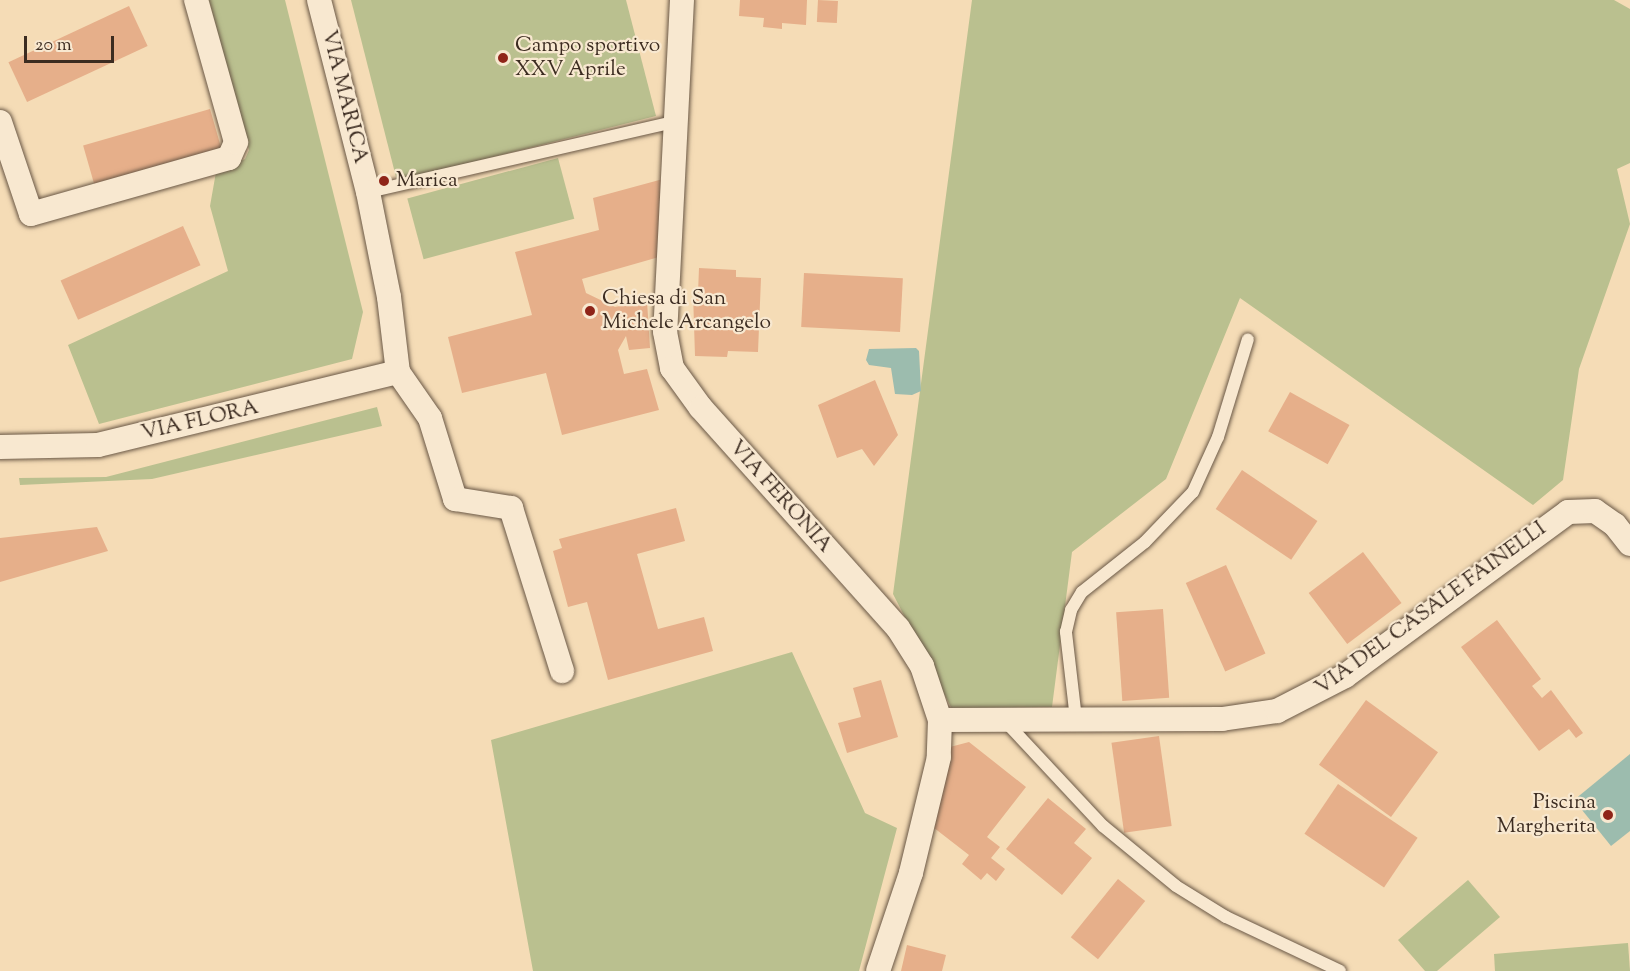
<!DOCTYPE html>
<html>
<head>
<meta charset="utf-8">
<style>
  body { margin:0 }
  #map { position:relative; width:1630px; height:971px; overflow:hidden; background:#f5dcb6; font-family:"Sorts Mill Goudy",serif }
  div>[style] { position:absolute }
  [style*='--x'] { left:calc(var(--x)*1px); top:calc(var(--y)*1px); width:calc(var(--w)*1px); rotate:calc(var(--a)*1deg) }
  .green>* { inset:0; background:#bac08f; transform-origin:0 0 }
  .water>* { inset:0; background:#9cbcae }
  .building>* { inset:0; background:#e6af8a; transform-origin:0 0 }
  .roads { filter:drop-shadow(0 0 2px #6a5846) drop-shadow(0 0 2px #6a5846) }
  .service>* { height:12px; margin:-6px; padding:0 6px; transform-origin:6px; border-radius:6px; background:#f8e8d0 }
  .minor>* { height:24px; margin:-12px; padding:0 12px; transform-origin:12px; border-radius:12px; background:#f8e8d0 }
  .dots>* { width:16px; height:16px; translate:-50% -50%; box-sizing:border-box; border:3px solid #f8e8d0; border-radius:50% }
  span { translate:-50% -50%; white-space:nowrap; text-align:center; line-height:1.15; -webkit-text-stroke:4.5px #f8e8d0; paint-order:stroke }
  .poi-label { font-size:21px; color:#3c2c21 }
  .left { translate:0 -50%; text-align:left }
  .right { translate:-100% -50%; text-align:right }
  .street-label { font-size:21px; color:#3c2c21 }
  .scale { position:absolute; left:24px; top:36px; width:90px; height:27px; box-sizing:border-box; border:3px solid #3c2c21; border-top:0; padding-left:8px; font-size:18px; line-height:21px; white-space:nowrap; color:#3c2c21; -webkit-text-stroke:4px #f8e8d0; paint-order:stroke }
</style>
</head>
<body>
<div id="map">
  <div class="green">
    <div style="clip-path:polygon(209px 0,285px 0,363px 312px,352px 359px,99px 424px,68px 345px,228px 271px,210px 206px,216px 172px,245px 159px,249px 150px)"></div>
    <div style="clip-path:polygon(351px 0,626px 0,656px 116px,397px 181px)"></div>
    <div style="clip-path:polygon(972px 0,1614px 0,1630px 9px,1630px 163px,1617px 169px,1630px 224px,1579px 369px,1563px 480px,1533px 505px,1240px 298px,1166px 479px,1072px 552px,1052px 707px,952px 709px,893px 594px)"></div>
    <div style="left:558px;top:158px;width:63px;height:156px;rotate:75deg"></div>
    <div style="clip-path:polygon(377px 407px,382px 426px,152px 479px,20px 485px,19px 478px,106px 477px)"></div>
    <div style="clip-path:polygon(792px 652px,865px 813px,897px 828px,859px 971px,533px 971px,491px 740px)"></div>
    <div style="clip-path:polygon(1468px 880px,1500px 917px,1437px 971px,1425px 971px,1398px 940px)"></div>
    <div style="clip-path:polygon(1628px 943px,1630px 971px,1495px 971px,1494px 954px)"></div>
  </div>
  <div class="water">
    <div style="clip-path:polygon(916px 348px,919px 351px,921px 391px,912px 395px,895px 394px,891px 368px,869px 365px,866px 360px,869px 349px)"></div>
    <div style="clip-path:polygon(1630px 754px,1630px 831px,1611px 846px,1574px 800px)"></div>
  </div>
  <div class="building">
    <div style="clip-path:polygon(740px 0,807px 0,806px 25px,782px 23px,782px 29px,763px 27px,764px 18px,739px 16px)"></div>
    <div style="left:818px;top:0;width:20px;height:22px;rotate:3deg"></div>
    <div style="left:129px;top:6px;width:44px;height:133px;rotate:65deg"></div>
    <div style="left:210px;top:109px;width:43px;height:132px;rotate:74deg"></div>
    <div style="clip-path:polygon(663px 179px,659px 257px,582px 279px,586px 293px,615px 307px,647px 301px,650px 348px,629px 350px,626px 336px,618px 350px,624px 374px,647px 369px,659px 410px,562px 435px,546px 373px,462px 393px,448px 337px,532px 315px,515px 252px,599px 230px,593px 198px)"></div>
    <div style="left:183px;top:226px;width:43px;height:134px;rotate:66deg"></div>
    <div style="clip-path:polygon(699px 268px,736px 270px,736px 277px,761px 278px,758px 352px,728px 351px,727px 357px,695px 356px,693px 293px,698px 293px)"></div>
    <div style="left:804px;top:273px;width:99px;height:54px;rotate:3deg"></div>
    <div style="clip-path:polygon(875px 380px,898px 435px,874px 466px,862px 449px,837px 458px,818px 405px)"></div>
    <div style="left:1290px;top:392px;width:68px;height:45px;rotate:29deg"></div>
    <div style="left:1242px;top:470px;width:91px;height:47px;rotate:34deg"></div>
    <div style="clip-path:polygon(676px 508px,685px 541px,637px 554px,658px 629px,704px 617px,713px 651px,608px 680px,587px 602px,568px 607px,553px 551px,562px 548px,559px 539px)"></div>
    <div style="clip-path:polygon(97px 527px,108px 551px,0 582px,0 538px)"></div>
    <div style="left:1363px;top:552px;width:64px;height:68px;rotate:53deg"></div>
    <div style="left:1226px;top:565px;width:97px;height:44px;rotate:66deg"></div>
    <div style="left:1163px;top:609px;width:89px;height:47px;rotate:86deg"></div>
    <div style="clip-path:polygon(1497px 620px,1541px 679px,1532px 686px,1542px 698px,1551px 690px,1583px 733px,1576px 738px,1569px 729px,1539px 751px,1461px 647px)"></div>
    <div style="clip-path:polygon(881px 680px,898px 737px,847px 753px,838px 723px,861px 717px,853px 688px)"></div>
    <div style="left:1366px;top:700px;width:89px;height:80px;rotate:36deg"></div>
    <div style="left:1159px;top:736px;width:91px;height:48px;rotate:82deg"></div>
    <div style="clip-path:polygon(969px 742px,1026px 787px,987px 837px,1000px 847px,991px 858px,1005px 869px,996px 881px,987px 873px,981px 880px,962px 864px,969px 855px,929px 824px,950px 747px)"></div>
    <div style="left:1338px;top:784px;width:96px;height:60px;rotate:34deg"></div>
    <div style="clip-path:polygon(1048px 798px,1086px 829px,1074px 843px,1092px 858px,1062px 895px,1006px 849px)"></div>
    <div style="left:1118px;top:879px;width:35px;height:75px;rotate:39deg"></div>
    <div style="clip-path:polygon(907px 945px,946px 955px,942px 971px,901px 971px)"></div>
  </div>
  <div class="roads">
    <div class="service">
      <div style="--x:368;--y:192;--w:317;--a:-12.9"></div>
      <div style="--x:1076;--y:719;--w:88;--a:-96.6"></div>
      <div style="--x:1066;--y:632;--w:23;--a:-77"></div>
      <div style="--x:1071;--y:610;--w:21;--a:-59"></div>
      <div style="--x:1082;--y:592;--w:80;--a:-38.4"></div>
      <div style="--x:1145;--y:542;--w:69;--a:-46.2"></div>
      <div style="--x:1193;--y:492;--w:60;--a:-65.6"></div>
      <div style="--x:1218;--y:437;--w:102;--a:-73"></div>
      <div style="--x:1004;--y:720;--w:145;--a:47"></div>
      <div style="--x:1103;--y:826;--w:94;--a:39.4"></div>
      <div style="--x:1176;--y:886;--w:59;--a:31.8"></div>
      <div style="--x:1226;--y:917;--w:126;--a:25.3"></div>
    </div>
    <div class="minor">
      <div style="--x:319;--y:0;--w:198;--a:75.7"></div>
      <div style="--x:368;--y:192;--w:107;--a:78.7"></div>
      <div style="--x:389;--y:297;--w:76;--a:83.2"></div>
      <div style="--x:398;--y:372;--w:56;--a:55.2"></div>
      <div style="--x:430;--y:418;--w:85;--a:72.8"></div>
      <div style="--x:455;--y:499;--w:57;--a:9.1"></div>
      <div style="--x:511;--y:508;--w:171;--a:72.6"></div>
      <div style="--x:682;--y:0;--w:332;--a:92.9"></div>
      <div style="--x:665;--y:332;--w:37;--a:79"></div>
      <div style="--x:672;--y:368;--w:49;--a:54.1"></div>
      <div style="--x:701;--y:408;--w:295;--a:48.2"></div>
      <div style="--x:898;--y:628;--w:45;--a:57.7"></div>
      <div style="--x:922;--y:666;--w:57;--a:71.6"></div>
      <div style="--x:940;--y:720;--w:37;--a:92"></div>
      <div style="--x:939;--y:757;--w:119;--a:103.6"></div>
      <div style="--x:911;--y:873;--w:103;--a:108.6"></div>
      <div style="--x:0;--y:122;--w:97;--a:71.4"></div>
      <div style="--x:31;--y:214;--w:206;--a:-15.8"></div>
      <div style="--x:229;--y:158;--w:17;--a:-66"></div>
      <div style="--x:236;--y:142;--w:148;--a:-105.7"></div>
      <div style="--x:0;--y:447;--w:98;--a:-1.2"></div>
      <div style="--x:98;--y:445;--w:309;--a:-13.7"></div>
      <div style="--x:940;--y:720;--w:282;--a:-0.2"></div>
      <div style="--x:1222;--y:719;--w:56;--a:-8.3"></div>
      <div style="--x:1277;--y:711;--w:76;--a:-27.2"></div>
      <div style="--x:1345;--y:676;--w:277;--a:-36.3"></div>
      <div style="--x:1568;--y:512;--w:27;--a:-2"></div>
      <div style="--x:1595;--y:511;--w:24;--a:35"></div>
      <div style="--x:1615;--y:525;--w:24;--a:52"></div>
    </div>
  </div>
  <div class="dots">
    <div style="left:503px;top:58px;background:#8f2418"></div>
    <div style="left:384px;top:181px;background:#8f2418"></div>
    <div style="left:590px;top:311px;background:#8f2418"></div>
    <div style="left:1608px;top:815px;background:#8f2418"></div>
  </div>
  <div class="poi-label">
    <span class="left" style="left:515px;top:58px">Campo sportivo<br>XXV Aprile</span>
    <span class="left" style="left:396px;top:181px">Marica</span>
    <span class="left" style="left:602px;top:311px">Chiesa di San<br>Michele Arcangelo</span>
    <span class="right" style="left:1596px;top:815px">Piscina<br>Margherita</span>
  </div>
  <div class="street-label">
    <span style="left:344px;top:97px;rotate:76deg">VIA MARICA</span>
    <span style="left:200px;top:421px;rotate:-13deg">VIA FLORA</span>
    <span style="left:780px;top:497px;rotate:48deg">VIA FERONIA</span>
    <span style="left:1431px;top:609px;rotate:-36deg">VIA DEL CASALE FAINELLI</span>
  </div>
  <div class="scale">20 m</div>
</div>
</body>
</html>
